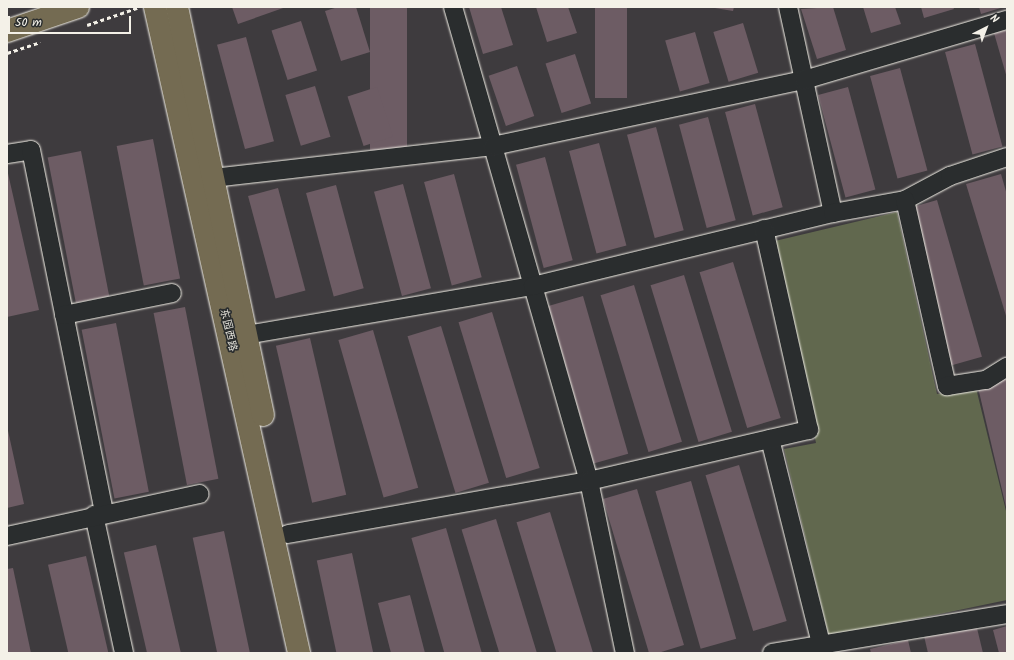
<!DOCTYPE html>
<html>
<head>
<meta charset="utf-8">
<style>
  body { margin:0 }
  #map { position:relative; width:1014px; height:660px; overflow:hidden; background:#3e3b3e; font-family:Kalam,"LXGW WenKai TC",sans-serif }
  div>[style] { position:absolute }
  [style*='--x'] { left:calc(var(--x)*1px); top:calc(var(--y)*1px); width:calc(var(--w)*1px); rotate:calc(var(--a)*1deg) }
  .green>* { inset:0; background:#61684e }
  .building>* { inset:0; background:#6d5c64; transform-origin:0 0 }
  .path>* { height:2.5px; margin-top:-1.25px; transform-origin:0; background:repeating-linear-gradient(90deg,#f4f1e8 0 4px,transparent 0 7px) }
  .roads { filter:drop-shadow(0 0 1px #f4f1e8) drop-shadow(0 0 1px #f4f1e8) }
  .minor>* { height:18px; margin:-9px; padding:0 9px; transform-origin:9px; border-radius:9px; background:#2a2d2e }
  .major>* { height:22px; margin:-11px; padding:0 11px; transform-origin:11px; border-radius:11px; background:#746b52 }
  span { translate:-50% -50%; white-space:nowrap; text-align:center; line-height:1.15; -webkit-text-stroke:3.5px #2a2d2e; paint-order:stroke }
  .street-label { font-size:11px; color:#f4f1e8 }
  .frame { position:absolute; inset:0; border:8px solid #f4f1e8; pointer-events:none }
  .north { position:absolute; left:966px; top:8px; width:40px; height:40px; -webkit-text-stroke:3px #2a2d2e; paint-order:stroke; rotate:42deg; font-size:11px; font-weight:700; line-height:16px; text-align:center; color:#f4f1e8 }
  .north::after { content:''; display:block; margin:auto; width:14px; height:18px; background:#f4f1e8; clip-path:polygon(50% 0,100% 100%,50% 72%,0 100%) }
  .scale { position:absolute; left:8px; top:16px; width:123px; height:18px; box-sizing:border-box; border:2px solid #f4f1e8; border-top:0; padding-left:5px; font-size:12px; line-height:14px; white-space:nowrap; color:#f4f1e8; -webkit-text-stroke:3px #2a2d2e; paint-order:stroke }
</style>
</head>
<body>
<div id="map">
  <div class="green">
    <div style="clip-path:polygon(897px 212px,937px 394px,976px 388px,1007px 515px,1007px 600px,829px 637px,784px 449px,816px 443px,775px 241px)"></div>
  </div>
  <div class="building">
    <div style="clip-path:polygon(232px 7px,286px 7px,238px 24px)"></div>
    <div style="clip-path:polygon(338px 7px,356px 7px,370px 52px,341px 61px,325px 11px)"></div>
    <div style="left:370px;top:7px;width:37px;height:143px"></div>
    <div style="clip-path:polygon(469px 7px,501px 7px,513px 45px,483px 54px)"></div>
    <div style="clip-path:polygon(536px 7px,568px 7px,577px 33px,547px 42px)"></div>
    <div style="left:595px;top:7px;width:32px;height:91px"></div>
    <div style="clip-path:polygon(709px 7px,734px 7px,733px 11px)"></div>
    <div style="clip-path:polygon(833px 7px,846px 50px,817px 59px,801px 9px)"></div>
    <div style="clip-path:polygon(863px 7px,895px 7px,901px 24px,871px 33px)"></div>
    <div style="clip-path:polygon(921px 7px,953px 7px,954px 9px,924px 18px)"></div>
    <div style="clip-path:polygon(979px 7px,1004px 7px,981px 14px)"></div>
    <div style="left:301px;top:21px;width:52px;height:31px;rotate:72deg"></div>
    <div style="left:743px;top:23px;width:52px;height:31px;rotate:73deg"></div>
    <div style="clip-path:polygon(1007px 30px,1007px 78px,994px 33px)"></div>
    <div style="left:695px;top:32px;width:53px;height:31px;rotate:74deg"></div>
    <div style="left:246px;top:37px;width:108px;height:30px;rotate:75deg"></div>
    <div style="left:975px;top:44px;width:106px;height:31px;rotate:75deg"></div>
    <div style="left:575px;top:54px;width:52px;height:31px;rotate:72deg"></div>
    <div style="left:517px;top:66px;width:53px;height:30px;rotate:71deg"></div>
    <div style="left:900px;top:68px;width:106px;height:31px;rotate:75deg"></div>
    <div style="left:315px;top:86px;width:53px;height:31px;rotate:73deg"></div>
    <div style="left:377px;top:87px;width:52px;height:31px;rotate:72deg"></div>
    <div style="left:848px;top:87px;width:106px;height:31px;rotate:75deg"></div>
    <div style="left:755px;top:104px;width:107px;height:31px;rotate:75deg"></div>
    <div style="left:708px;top:117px;width:107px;height:30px;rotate:75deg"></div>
    <div style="left:656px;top:127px;width:107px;height:30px;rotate:75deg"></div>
    <div style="left:153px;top:139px;width:142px;height:37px;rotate:79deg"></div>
    <div style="left:599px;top:143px;width:106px;height:31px;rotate:75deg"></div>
    <div style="left:81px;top:151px;width:148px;height:34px;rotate:79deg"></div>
    <div style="left:545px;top:157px;width:107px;height:30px;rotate:75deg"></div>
    <div style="clip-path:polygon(7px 169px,39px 310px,7px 317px)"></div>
    <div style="left:454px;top:174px;width:107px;height:31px;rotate:75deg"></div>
    <div style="clip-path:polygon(1001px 174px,1007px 195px,1007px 319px,966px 184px)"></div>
    <div style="left:403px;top:184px;width:108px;height:30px;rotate:75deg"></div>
    <div style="left:336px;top:185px;width:107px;height:31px;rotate:75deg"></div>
    <div style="left:278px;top:188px;width:106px;height:31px;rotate:75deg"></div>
    <div style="left:937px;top:200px;width:163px;height:35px;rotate:74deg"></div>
    <div style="left:733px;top:262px;width:163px;height:35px;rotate:73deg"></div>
    <div style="left:684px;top:275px;width:164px;height:35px;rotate:73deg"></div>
    <div style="left:634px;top:285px;width:164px;height:35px;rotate:73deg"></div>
    <div style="left:583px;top:296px;width:164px;height:36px;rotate:74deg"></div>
    <div style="left:185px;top:307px;width:175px;height:32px;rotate:79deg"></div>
    <div style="left:492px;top:312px;width:163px;height:35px;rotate:73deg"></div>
    <div style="left:116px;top:323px;width:172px;height:35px;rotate:79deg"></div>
    <div style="left:441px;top:326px;width:164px;height:35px;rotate:73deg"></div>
    <div style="left:373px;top:330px;width:164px;height:36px;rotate:74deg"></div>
    <div style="left:310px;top:338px;width:161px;height:35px;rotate:77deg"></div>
    <div style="clip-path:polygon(1007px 376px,1007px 507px,1006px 507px,977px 383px)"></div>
    <div style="clip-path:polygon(7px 426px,24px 504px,7px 508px)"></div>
    <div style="left:739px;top:465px;width:163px;height:35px;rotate:73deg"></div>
    <div style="left:691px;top:481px;width:164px;height:37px;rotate:74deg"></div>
    <div style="clip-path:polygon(637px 489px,684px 645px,658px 653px,649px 653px,603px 499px)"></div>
    <div style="left:550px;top:512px;width:147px;height:35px;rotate:73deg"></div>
    <div style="left:496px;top:519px;width:140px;height:36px;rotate:73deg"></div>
    <div style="left:446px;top:528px;width:130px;height:36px;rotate:74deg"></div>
    <div style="left:224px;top:531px;width:125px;height:32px;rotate:78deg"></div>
    <div style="left:156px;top:545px;width:111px;height:33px;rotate:77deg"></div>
    <div style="left:352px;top:553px;width:102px;height:36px;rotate:78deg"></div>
    <div style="left:86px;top:556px;width:99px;height:39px;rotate:77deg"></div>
    <div style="clip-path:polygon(13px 568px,31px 653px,7px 653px,7px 569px)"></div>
    <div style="clip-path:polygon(410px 595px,425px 653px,391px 653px,378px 603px)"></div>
    <div style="clip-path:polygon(976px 624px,983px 653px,928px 653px,924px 636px)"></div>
    <div style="clip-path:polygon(1007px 626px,1007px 653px,999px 653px,993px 630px)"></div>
    <div style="clip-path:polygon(908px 640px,911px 653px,871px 653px,870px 649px)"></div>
  </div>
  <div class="path">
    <div style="--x:87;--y:25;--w:53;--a:-18.8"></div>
    <div style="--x:7;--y:53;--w:35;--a:-18"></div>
  </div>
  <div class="roads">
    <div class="minor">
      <div style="--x:453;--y:7;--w:493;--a:74"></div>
      <div style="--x:589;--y:481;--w:176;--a:78.2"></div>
      <div style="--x:788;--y:7;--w:211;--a:77.7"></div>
      <div style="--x:7;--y:154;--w:24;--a:-9"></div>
      <div style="--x:31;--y:150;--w:369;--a:78.6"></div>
      <div style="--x:213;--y:178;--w:282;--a:-6.5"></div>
      <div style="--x:493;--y:146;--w:318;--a:-12"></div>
      <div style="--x:804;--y:80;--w:212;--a:-16.5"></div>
      <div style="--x:905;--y:200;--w:51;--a:-28.1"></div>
      <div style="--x:950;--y:176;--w:60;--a:-18.4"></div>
      <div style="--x:64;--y:315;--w:110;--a:-11.5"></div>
      <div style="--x:246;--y:335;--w:291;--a:-9.7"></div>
      <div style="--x:533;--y:286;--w:309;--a:-13.7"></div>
      <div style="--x:833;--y:213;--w:73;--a:-10.2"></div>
      <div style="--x:905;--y:200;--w:191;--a:77.3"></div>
      <div style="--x:947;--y:386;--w:39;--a:-9"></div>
      <div style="--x:986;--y:380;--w:25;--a:-32"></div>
      <div style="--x:770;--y:439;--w:211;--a:76"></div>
      <div style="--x:94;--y:515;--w:141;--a:77.7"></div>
      <div style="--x:288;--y:534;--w:306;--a:-10"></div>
      <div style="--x:589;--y:481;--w:226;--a:-13.1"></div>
      <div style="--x:809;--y:430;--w:206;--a:-102.6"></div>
      <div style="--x:7;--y:536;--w:197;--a:-12.3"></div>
      <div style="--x:772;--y:653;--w:238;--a:-9.4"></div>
    </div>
    <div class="major">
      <div style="--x:155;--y:7;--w:662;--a:77.43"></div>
      <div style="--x:177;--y:7;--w:417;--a:78.1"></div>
      <div style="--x:7;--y:31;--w:75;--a:-18.7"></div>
    </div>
  </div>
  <div class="street-label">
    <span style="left:228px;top:330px;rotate:77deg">东园西路</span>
  </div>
  <div class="frame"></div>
  <div class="north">N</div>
  <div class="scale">50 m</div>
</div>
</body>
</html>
